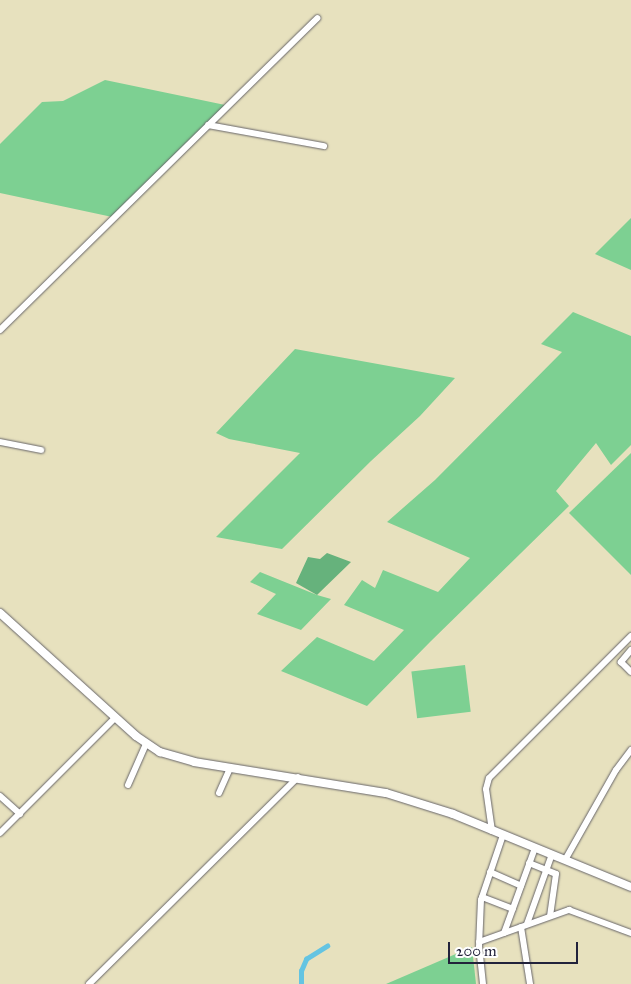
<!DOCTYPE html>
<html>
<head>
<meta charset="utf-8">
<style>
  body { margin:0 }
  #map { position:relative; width:631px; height:984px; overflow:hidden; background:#e7e1be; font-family:"IM FELL Great Primer",serif }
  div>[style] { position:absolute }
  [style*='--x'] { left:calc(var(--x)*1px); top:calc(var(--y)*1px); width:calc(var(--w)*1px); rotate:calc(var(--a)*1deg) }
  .green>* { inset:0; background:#7dd092; transform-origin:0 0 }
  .forest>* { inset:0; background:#66b27c }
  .canal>* { height:4.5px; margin:-2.25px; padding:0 2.25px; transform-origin:2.25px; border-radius:2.25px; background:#64c4e2 }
  .roads { filter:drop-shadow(0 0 1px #676569) drop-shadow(0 0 1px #676569) }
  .minor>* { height:6px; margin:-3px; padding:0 3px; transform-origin:3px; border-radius:3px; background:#fff }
  .major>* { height:8px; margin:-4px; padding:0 4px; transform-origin:4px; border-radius:4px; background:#fff }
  span { translate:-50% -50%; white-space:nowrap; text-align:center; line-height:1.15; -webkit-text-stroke:5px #fff; paint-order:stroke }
  .scale { position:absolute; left:448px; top:942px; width:130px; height:22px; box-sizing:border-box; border:2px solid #22223b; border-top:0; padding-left:6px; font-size:15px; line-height:18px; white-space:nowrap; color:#22223b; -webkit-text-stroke:4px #fff; paint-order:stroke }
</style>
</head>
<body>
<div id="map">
  <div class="green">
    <div style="clip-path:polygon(105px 80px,230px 106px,117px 218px,0 193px,0 144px,42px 102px,63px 101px)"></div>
    <div style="clip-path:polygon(631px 218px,631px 270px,595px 254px)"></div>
    <div style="clip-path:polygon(573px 312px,631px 336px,631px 445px,611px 465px,596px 443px,556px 491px,569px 506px,431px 641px,367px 706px,281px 671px,317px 637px,374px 661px,404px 630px,344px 605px,362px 580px,375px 588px,383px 570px,438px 592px,470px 558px,387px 522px,435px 480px,562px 352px,541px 344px)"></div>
    <div style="clip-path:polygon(295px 349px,455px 378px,420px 416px,371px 461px,282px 549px,216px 537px,300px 453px,229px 439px,216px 433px)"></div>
    <div style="clip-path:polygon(631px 453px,631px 575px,569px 513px)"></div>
    <div style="clip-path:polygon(260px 572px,317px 595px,331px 599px,301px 630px,257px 614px,276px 594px,250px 582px)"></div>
    <div style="left:465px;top:665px;width:47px;height:54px;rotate:83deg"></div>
    <div style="clip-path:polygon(472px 947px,476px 984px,386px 984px)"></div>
  </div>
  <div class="forest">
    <div style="clip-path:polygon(327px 553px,351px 562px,317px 595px,296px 583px,308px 557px,320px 559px)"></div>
  </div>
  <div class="canal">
    <div style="--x:301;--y:984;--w:13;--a:-90"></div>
    <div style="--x:301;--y:971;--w:13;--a:-67"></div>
    <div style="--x:306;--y:959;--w:25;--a:-32"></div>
  </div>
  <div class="roads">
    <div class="minor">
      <div style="--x:208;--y:125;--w:118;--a:10.3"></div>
      <div style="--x:0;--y:330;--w:445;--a:-44.5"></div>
      <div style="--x:0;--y:442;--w:42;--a:11"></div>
      <div style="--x:631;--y:650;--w:16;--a:130"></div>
      <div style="--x:621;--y:662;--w:14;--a:45"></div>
      <div style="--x:128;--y:785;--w:45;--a:-66.3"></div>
      <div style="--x:219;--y:793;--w:27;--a:-66"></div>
      <div style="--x:0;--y:796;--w:27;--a:42"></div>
      <div style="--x:492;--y:831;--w:42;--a:-98.1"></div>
      <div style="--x:486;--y:789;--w:11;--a:-75"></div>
      <div style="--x:489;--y:778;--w:201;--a:-45"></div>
      <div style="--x:0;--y:833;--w:163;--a:-45"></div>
      <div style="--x:565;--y:860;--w:103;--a:-60.5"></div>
      <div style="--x:616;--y:770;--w:25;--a:-53"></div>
      <div style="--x:529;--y:863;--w:29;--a:22"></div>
      <div style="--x:556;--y:874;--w:42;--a:98.1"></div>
      <div style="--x:490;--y:872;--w:34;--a:24"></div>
      <div style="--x:482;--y:897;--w:33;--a:21"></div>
      <div style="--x:527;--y:924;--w:74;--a:-70.3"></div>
      <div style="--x:521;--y:927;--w:58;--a:81"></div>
      <div style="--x:504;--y:933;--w:90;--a:-70"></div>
      <div style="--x:479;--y:942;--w:96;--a:-19.6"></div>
      <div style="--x:569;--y:910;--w:66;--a:20.4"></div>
      <div style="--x:89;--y:984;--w:294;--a:-44.7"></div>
      <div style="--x:483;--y:984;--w:37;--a:-96"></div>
      <div style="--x:479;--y:947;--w:47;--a:-87.6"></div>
      <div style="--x:481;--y:900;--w:69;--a:-71.3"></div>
    </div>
    <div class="major">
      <div style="--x:0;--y:613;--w:183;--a:42.1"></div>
      <div style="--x:136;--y:736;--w:29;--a:34"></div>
      <div style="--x:160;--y:752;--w:35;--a:16"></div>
      <div style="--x:194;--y:762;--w:194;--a:9.2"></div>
      <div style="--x:386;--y:793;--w:70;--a:17.4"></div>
      <div style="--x:453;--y:814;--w:192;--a:22.3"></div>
    </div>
  </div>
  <div class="scale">200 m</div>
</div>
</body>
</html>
